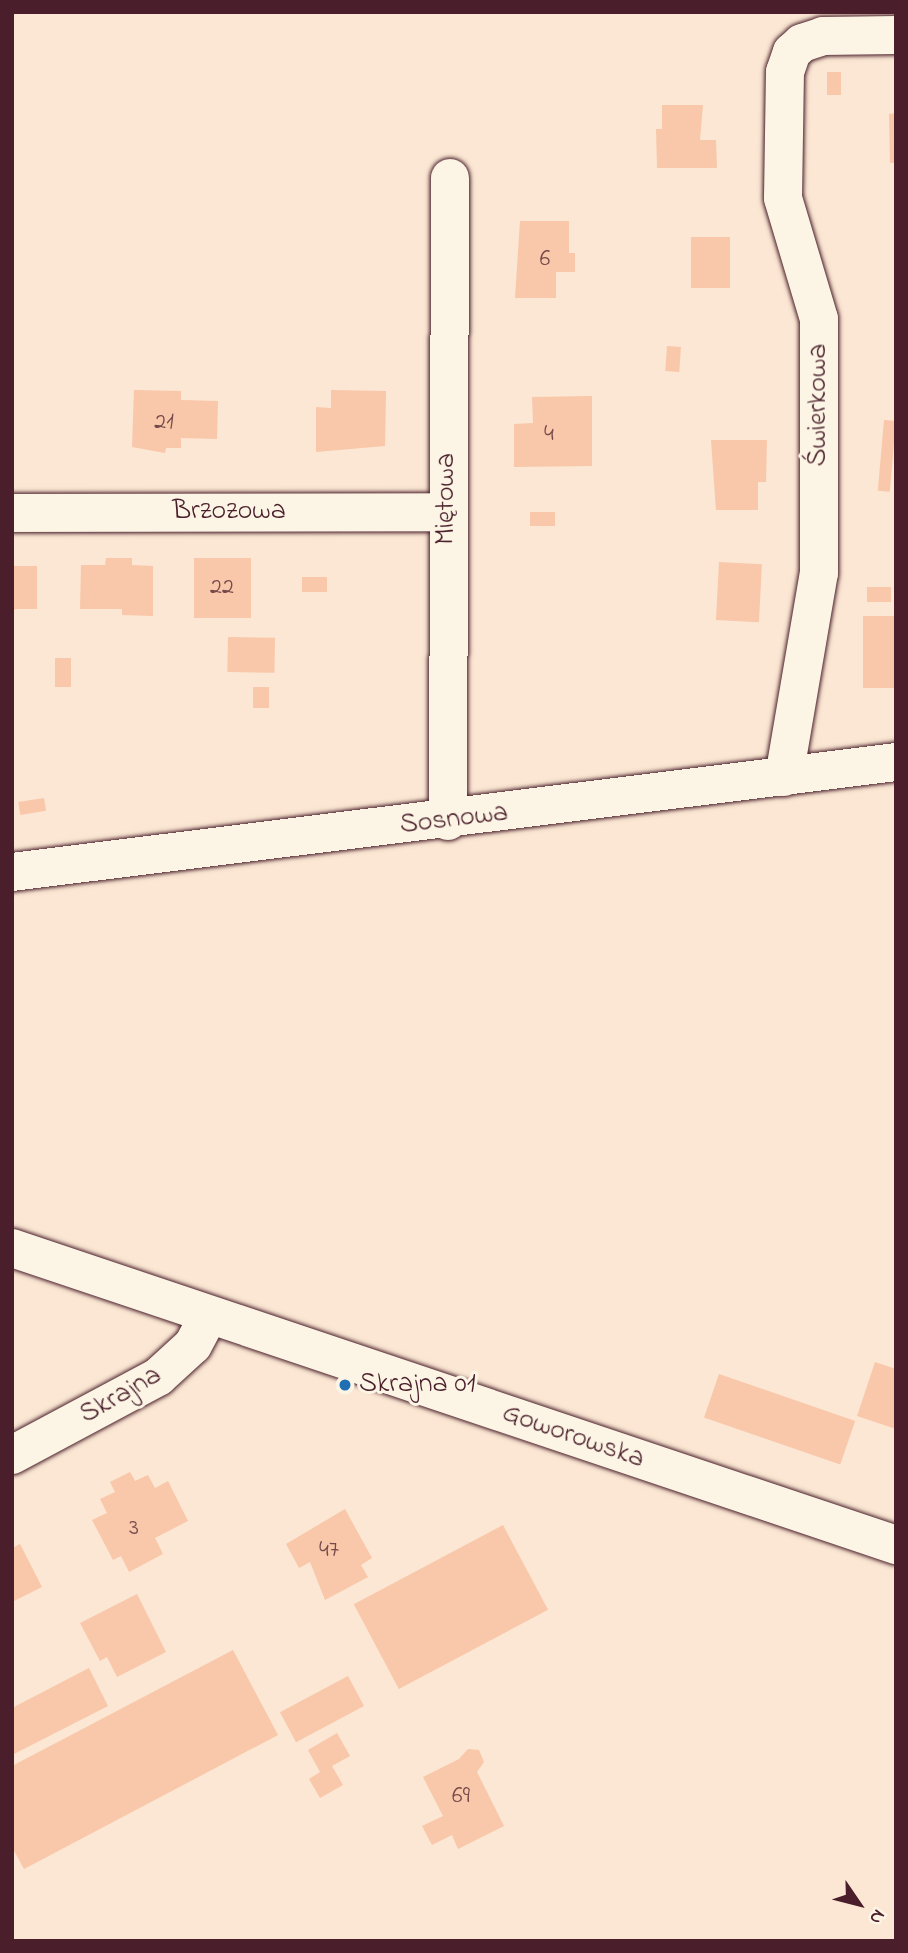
<!DOCTYPE html>
<html>
<head>
<meta charset="utf-8">
<style>
  body { margin:0 }
  #map { position:relative; width:908px; height:1953px; overflow:hidden; background:#fbe7d3; font-family:"Indie Flower",sans-serif }
  div>[style] { position:absolute }
  [style*='--x'] { left:calc(var(--x)*1px); top:calc(var(--y)*1px); width:calc(var(--w)*1px); rotate:calc(var(--a)*1deg) }
  .building>* { inset:0; background:#f9c7a9; transform-origin:0 0 }
  .roads { filter:drop-shadow(0 0 2px #4a1f2b) drop-shadow(0 0 2px #4a1f2b) }
  .minor>* { height:38px; margin:-19px; padding:0 19px; transform-origin:19px; border-radius:19px; background:#fcf5e5 }
  .major>* { height:38px; margin:-19px; padding:0 19px; transform-origin:19px; border-radius:19px; background:#fcf5e5 }
  .dots>* { width:19px; height:19px; translate:-50% -50%; box-sizing:border-box; border:4px solid #fcf5e5; border-radius:50% }
  span { translate:-50% -50%; white-space:nowrap; text-align:center; line-height:1.15; -webkit-text-stroke:6px #fcf5e5; paint-order:stroke }
  .number-label { font-size:24px; color:#76494a }
  .number-label span { -webkit-text-stroke-width:0 }
  .street-label { font-size:28px; color:#4a1f2b }
  .poi-label { font-size:28px; color:#4a1f2b }
  .left { translate:0 -50%; text-align:left }
  .frame { position:absolute; inset:0; border:14px solid #4a1f2b; pointer-events:none }
  .north { position:absolute; left:824px; top:1869px; width:70px; height:70px; -webkit-text-stroke:5px #fcf5e5; paint-order:stroke; rotate:125deg; font-size:19px; font-weight:700; line-height:28px; text-align:center; color:#4a1f2b }
  .north::after { content:''; display:block; margin:auto; width:24px; height:32px; background:#4a1f2b; clip-path:polygon(50% 0,100% 100%,50% 72%,0 100%) }
</style>
</head>
<body>
<div id="map">
  <div class="building">
    <div style="left:827px;top:72px;width:14px;height:23px"></div>
    <div style="clip-path:polygon(662px 105px,703px 105px,700px 140px,716px 140px,717px 168px,657px 168px,656px 129px,662px 129px)"></div>
    <div style="clip-path:polygon(896px 113px,896px 163px,890px 163px,889px 114px)"></div>
    <div style="clip-path:polygon(520px 221px,569px 221px,569px 253px,575px 253px,575px 272px,556px 272px,556px 298px,515px 298px)"></div>
    <div style="left:691px;top:237px;width:39px;height:51px"></div>
    <div style="left:667px;top:346px;width:14px;height:25px;rotate:4deg"></div>
    <div style="clip-path:polygon(134px 390px,181px 391px,181px 400px,218px 401px,217px 439px,181px 438px,181px 448px,166px 448px,165px 453px,132px 447px)"></div>
    <div style="clip-path:polygon(331px 390px,386px 391px,385px 446px,316px 452px,316px 407px,331px 408px)"></div>
    <div style="clip-path:polygon(592px 396px,592px 466px,514px 467px,514px 424px,533px 423px,532px 397px)"></div>
    <div style="left:884px;top:420px;width:12px;height:71px;rotate:5deg"></div>
    <div style="clip-path:polygon(711px 440px,767px 440px,766px 482px,758px 482px,758px 510px,716px 510px)"></div>
    <div style="left:530px;top:512px;width:25px;height:14px"></div>
    <div style="clip-path:polygon(106px 558px,132px 558px,132px 565px,153px 566px,153px 616px,122px 615px,122px 609px,80px 609px,81px 565px,105px 565px)"></div>
    <div style="left:251px;top:558px;width:60px;height:57px;rotate:90deg"></div>
    <div style="left:719px;top:562px;width:43px;height:58px;rotate:3deg"></div>
    <div style="clip-path:polygon(12px 566px,37px 566px,37px 609px,15px 609px,12px 614px)"></div>
    <div style="left:302px;top:577px;width:25px;height:15px"></div>
    <div style="left:891px;top:587px;width:15px;height:24px;rotate:90deg"></div>
    <div style="left:863px;top:616px;width:33px;height:72px"></div>
    <div style="left:228px;top:637px;width:47px;height:35px;rotate:1deg"></div>
    <div style="left:55px;top:658px;width:16px;height:29px"></div>
    <div style="left:253px;top:687px;width:16px;height:21px"></div>
    <div style="left:44px;top:798px;width:13px;height:26px;rotate:81deg"></div>
    <div style="clip-path:polygon(875px 1362px,896px 1369px,896px 1429px,857px 1416px)"></div>
    <div style="left:719px;top:1374px;width:144px;height:46px;rotate:19deg"></div>
    <div style="clip-path:polygon(130px 1472px,135px 1481px,148px 1475px,155px 1488px,168px 1481px,188px 1521px,155px 1538px,163px 1554px,129px 1572px,121px 1556px,113px 1560px,92px 1520px,107px 1513px,100px 1499px,115px 1492px,110px 1482px)"></div>
    <div style="clip-path:polygon(345px 1509px,372px 1558px,361px 1565px,368px 1577px,325px 1600px,310px 1562px,299px 1568px,286px 1544px)"></div>
    <div style="left:503px;top:1525px;width:96px;height:169px;rotate:62deg"></div>
    <div style="clip-path:polygon(20px 1544px,42px 1587px,12px 1602px,12px 1548px)"></div>
    <div style="clip-path:polygon(137px 1594px,166px 1652px,117px 1677px,107px 1657px,100px 1661px,80px 1623px)"></div>
    <div style="clip-path:polygon(233px 1650px,278px 1735px,24px 1869px,12px 1847px,12px 1766px)"></div>
    <div style="clip-path:polygon(89px 1668px,108px 1706px,12px 1755px,12px 1708px)"></div>
    <div style="left:348px;top:1676px;width:34px;height:77px;rotate:62deg"></div>
    <div style="clip-path:polygon(337px 1733px,350px 1756px,332px 1766px,343px 1785px,320px 1798px,309px 1779px,320px 1772px,308px 1750px)"></div>
    <div style="clip-path:polygon(468px 1749px,479px 1750px,484px 1762px,477px 1772px,504px 1826px,458px 1849px,452px 1835px,432px 1845px,422px 1826px,443px 1816px,423px 1777px,459px 1759px)"></div>
  </div>
  <div class="roads">
    <div class="minor">
      <div style="--x:12;--y:513;--w:435;--a:-0.1"></div>
      <div style="--x:784;--y:777;--w:207;--a:-80.3"></div>
      <div style="--x:819;--y:573;--w:254;--a:-90"></div>
      <div style="--x:819;--y:319;--w:126;--a:-106.6"></div>
      <div style="--x:783;--y:198;--w:126;--a:-89.1"></div>
      <div style="--x:785;--y:72;--w:21;--a:-71"></div>
      <div style="--x:792;--y:52;--w:13;--a:-42"></div>
      <div style="--x:802;--y:43;--w:22;--a:-18"></div>
      <div style="--x:823;--y:36;--w:73;--a:-0.8"></div>
      <div style="--x:448;--y:821;--w:643;--a:-89.82"></div>
      <div style="--x:12;--y:872;--w:891;--a:-7.09"></div>
      <div style="--x:12;--y:1455;--w:166;--a:-28.1"></div>
      <div style="--x:158;--y:1377;--w:47;--a:-42.4"></div>
      <div style="--x:193;--y:1345;--w:34;--a:-62"></div>
    </div>
    <div class="major">
      <div style="--x:12;--y:1248;--w:933;--a:18.57"></div>
    </div>
  </div>
  <div class="dots">
    <div style="left:345px;top:1385px;background:#1f6fb2"></div>
  </div>
  <div class="number-label">
    <span style="left:545px;top:260px">6</span>
    <span style="left:164px;top:423px">21</span>
    <span style="left:549px;top:435px">4</span>
    <span style="left:222px;top:588px">22</span>
    <span style="left:134px;top:1529px">3</span>
    <span style="left:329px;top:1551px">47</span>
    <span style="left:461px;top:1797px">69</span>
  </div>
  <div class="street-label">
    <span style="left:819px;top:405px;rotate:-90deg">Świerkowa</span>
    <span style="left:447px;top:499px;rotate:-90deg">Miętowa</span>
    <span style="left:229px;top:512px">Brzozowa</span>
    <span style="left:454px;top:820px;rotate:-7deg">Sosnowa</span>
    <span style="left:121px;top:1396px;rotate:-30deg">Skrajna</span>
    <span style="left:573px;top:1437px;rotate:19deg">Goworowska</span>
  </div>
  <div class="poi-label">
    <span class="left" style="left:359px;top:1385px">Skrajna 01</span>
  </div>
  <div class="frame"></div>
  <div class="north">N</div>
</div>
</body>
</html>
